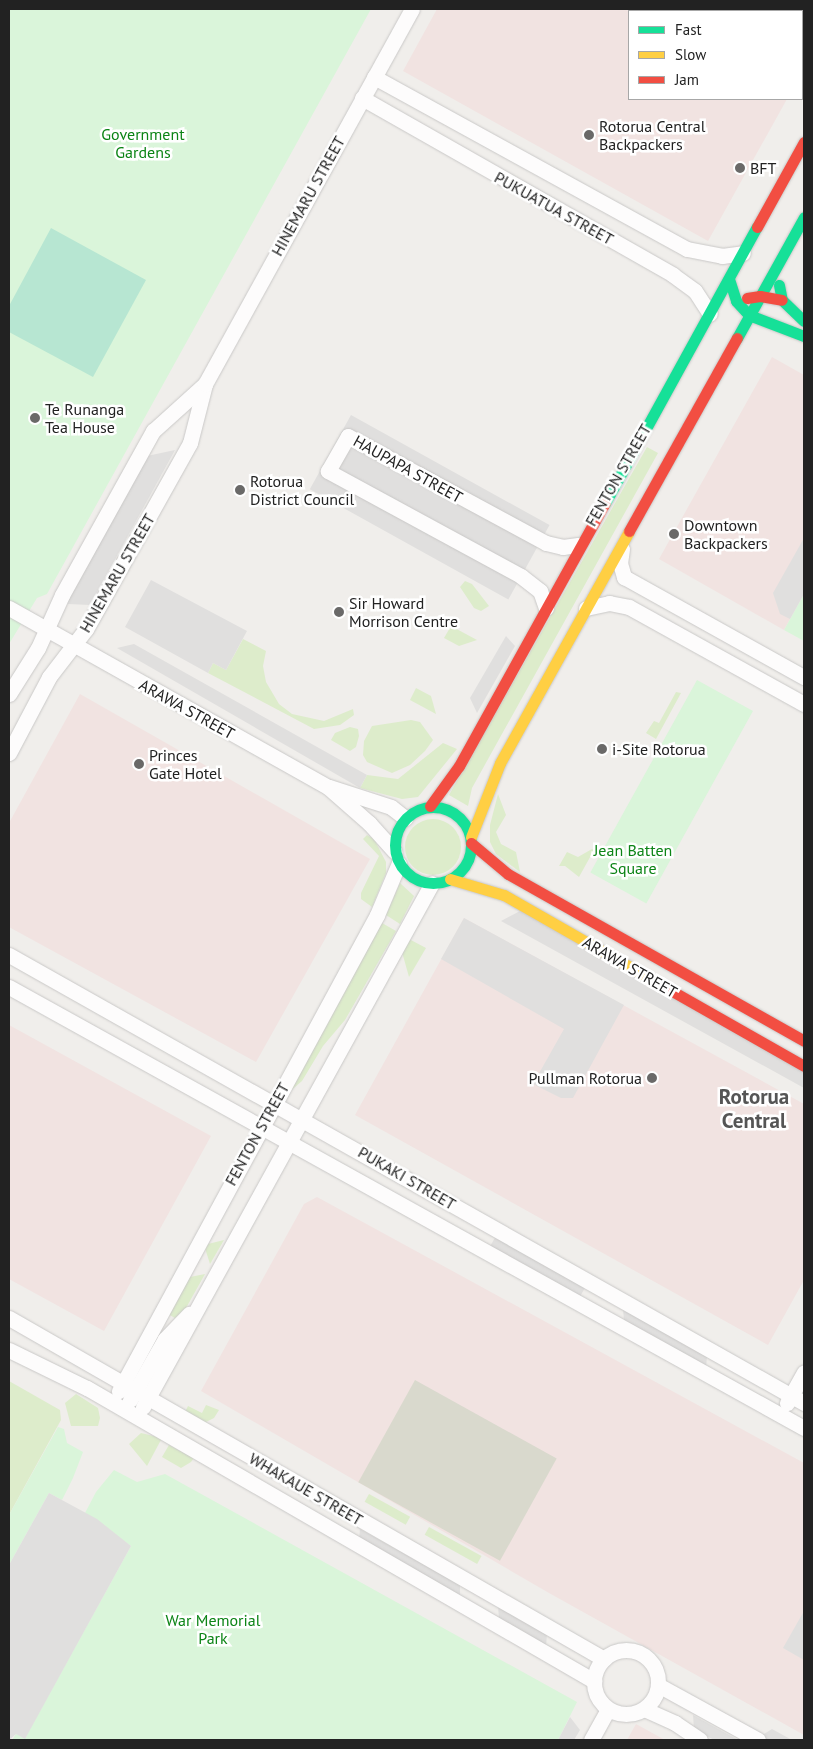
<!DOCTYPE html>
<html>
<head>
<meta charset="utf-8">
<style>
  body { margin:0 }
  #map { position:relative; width:813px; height:1749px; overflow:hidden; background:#f0eeeb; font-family:"PT Sans",sans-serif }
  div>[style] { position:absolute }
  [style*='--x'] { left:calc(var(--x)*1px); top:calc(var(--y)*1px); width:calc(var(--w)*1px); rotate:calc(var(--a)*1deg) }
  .commercial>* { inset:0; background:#f1e3e1 }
  .construction>* { inset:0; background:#d9d9cd; transform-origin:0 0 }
  .grass>* { inset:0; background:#ddeccb; transform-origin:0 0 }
  .round { border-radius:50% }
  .park>* { inset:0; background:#daf5da; transform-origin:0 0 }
  .pitch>* { inset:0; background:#b7e6d2 }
  .parking>* { inset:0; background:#e0dfde; transform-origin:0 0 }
  .roads { filter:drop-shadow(0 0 1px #c9c8c7) drop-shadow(0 0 1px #c9c8c7) }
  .street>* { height:15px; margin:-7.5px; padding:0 7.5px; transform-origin:7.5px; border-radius:7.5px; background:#fdfcfc }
  .street>.ring { margin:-7.5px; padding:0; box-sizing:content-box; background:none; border:15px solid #fdfcfc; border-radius:50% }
  .fast>* { height:11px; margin:-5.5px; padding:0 5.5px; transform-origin:5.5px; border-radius:5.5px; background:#16e098 }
  .fast>.ring { margin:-5.5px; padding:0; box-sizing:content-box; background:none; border:11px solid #16e098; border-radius:50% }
  .slow>* { height:11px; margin:-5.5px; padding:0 5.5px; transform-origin:5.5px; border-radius:5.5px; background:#ffcf43 }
  .jam>* { height:11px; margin:-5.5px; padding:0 5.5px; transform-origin:5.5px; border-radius:5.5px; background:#f24e42 }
  .dots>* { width:14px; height:14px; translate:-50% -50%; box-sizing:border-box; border:2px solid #fff; border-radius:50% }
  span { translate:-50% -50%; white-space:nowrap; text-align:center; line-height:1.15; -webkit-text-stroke:5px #fff; paint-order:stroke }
  .poi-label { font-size:16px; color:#222 }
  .left { translate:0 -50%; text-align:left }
  .right { translate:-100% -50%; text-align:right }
  .park-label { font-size:16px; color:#0c8416 }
  .street-label { font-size:16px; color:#222 }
  .district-label { font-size:21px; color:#555; font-weight:700 }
  .frame { position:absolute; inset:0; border:10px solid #222; pointer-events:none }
  .legend { position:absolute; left:628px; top:10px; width:175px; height:90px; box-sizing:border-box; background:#fff; border:1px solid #a7a7a7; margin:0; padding:6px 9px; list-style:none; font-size:15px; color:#222 }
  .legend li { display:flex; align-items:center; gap:10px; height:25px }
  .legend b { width:25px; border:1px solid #a7a7a7 }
</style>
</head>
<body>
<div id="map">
  <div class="commercial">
    <div style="clip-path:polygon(437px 9px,804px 9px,804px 68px,802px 73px,802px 11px,629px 11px,629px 99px,787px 99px,708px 241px,403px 71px)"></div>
    <div style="clip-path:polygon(772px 357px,804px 375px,804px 594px,784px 630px,659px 559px)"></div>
    <div style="clip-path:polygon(80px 694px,370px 859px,256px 1062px,9px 927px,9px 823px)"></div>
    <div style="clip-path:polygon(464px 918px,804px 1104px,804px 1280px,768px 1345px,355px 1115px)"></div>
    <div style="clip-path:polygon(9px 1025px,211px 1136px,104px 1331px,9px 1279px)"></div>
    <div style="clip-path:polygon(317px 1197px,804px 1463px,804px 1735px,549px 1593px,201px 1391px,304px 1204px)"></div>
    <div style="clip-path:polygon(636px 1724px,665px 1740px,627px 1740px)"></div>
  </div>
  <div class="construction">
    <div style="left:415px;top:1380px;width:162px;height:117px;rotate:29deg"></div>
  </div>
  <div class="grass">
    <div style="clip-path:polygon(647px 447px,658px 453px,472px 788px,468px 806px,449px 795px)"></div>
    <div style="clip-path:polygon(465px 581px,472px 584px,489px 606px,481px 611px,474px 608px,460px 587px)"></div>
    <div style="clip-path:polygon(451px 626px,477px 640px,459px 646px,444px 638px)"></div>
    <div style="clip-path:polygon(243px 639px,266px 651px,263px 666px,266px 682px,279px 704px,292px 714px,324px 721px,353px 709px,354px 715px,340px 725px,314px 729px,208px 673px,213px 663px,226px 670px)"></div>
    <div style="clip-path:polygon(416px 688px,431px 696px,436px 714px,410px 700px)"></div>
    <div style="clip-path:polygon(676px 692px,681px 693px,656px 739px,646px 733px,654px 721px,659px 723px)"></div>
    <div style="clip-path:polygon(411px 720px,420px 722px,433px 740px,425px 751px,410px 765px,392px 773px,367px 762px,363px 755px,364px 741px,372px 726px)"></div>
    <div style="clip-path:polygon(350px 727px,358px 729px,359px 736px,356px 747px,350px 751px,331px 740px,335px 733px)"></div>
    <div style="clip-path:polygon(443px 743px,457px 749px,418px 797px,402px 799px,360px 788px,367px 775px,398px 779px)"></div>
    <div style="clip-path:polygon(498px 794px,506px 815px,496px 832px,501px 844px,516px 852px,520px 872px,496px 854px,490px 842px,490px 825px)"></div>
    <div class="round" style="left:405px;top:819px;width:56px;height:56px"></div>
    <div style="clip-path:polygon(367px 835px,374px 839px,386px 862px,386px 873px,372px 907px,361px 899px,361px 893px,379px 856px,363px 839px)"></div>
    <div style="clip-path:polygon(592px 849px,594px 850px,579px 877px,565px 866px,559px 866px,567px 852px,578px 857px)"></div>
    <div style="clip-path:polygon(400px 883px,414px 896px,400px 924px,386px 915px)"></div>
    <div style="clip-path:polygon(382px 923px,396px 931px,345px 1020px,323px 1046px,302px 1081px,288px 1093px)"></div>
    <div style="clip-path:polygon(409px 939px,426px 948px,409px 977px,402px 952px)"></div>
    <div style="clip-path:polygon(224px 1240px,210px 1264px,204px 1245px)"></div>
    <div style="clip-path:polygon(205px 1274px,186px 1308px,175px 1318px,166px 1313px,185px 1278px)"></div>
    <div style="clip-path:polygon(9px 1381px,60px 1410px,61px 1420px,9px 1515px)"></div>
    <div style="clip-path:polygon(76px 1394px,98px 1408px,100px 1418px,98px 1426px,71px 1426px,65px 1403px)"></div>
    <div style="clip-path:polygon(206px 1405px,219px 1410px,214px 1418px,202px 1424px,184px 1414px,188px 1406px,202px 1413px)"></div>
    <div style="clip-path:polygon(141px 1433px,162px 1438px,147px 1466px,129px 1444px)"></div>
    <div style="clip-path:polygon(169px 1445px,194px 1458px,191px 1462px,181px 1468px,162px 1457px)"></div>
    <div style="left:369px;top:1494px;width:47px;height:9px;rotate:29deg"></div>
    <div style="left:429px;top:1527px;width:60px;height:9px;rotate:29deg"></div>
  </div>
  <div class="park">
    <div style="clip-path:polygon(9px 9px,371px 9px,47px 594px,37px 598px,9px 644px)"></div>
    <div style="clip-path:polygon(804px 594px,804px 641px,784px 630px)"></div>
    <div style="left:697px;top:680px;width:64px;height:220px;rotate:29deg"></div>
    <div style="clip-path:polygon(58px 1427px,64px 1429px,67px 1443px,83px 1452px,73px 1478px,62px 1500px,49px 1493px,9px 1565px,9px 1515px)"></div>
    <div style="clip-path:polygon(114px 1470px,137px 1482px,165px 1474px,577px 1702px,558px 1740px,12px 1740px,16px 1734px,25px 1738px,131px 1546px,85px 1513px,96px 1492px)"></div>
  </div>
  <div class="pitch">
    <div style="clip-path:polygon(51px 228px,146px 280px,93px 377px,9px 332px,9px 306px)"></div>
  </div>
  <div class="parking">
    <div style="left:351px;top:415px;width:227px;height:85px;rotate:29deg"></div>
    <div style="clip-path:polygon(175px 450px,90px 605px,68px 604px,70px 594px,147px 456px)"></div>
    <div style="clip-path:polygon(804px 538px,804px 594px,790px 619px,780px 614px,773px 593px)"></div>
    <div style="clip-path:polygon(151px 580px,247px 631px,226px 670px,213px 663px,208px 673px,125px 627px)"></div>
    <div style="clip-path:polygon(506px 636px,515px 646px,477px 713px,470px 698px)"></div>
    <div style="clip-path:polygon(134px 644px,367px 775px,360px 788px,117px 648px)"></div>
    <div style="clip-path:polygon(526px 908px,804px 1066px,804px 1088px,501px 921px)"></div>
    <div style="clip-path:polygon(464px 918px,624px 1005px,573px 1098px,561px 1098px,533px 1084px,564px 1029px,441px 959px)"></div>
    <div style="left:496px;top:1236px;width:103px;height:13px;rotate:30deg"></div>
    <div style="clip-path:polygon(623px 1307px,707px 1355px,706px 1369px,624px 1322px)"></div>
    <div style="clip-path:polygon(49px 1493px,97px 1519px,131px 1546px,25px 1739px,16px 1734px,9px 1740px,9px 1565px)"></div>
    <div style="clip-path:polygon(360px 1529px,460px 1585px,460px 1599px,359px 1541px)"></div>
    <div style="clip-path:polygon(498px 1605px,547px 1633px,546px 1647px,499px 1620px)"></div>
    <div style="clip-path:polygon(804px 1611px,804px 1660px,783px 1648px)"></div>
    <div style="clip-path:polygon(693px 1715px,738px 1740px,714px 1740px,694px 1729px)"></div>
    <div style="clip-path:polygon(570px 1717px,580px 1730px,574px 1740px,558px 1740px)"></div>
    <div style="clip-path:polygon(772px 1729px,792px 1740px,768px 1740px,761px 1736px)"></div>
  </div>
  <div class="roads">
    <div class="street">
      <div style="--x:374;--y:77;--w:357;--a:28.8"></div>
      <div style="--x:687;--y:249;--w:36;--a:11"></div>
      <div style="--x:722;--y:256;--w:21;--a:-8"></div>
      <div style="--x:362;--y:98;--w:358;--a:29.6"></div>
      <div style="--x:673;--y:275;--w:27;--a:36"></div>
      <div style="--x:695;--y:291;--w:27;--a:57"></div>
      <div style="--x:622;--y:549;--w:14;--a:98"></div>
      <div style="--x:620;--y:563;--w:15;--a:74"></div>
      <div style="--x:624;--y:577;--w:206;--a:29.1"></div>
      <div style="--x:9;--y:608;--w:366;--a:29.3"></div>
      <div style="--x:328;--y:787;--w:55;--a:41.3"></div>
      <div style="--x:369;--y:823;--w:38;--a:48"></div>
      <div style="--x:546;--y:608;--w:18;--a:-109"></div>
      <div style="--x:540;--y:591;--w:24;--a:-142"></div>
      <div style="--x:521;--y:576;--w:220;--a:-151.5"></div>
      <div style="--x:328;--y:471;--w:40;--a:-60.3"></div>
      <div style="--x:348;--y:436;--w:225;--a:28.4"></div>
      <div style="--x:546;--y:543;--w:17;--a:13"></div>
      <div style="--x:563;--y:547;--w:15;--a:-8"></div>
      <div style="--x:586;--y:608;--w:24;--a:-12"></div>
      <div style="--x:609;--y:603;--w:20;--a:11"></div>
      <div style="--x:629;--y:607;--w:200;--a:29"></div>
      <div style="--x:9;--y:694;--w:54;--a:-57.8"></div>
      <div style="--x:38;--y:648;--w:58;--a:-65.6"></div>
      <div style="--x:62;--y:595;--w:188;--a:-61"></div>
      <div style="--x:153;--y:431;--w:70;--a:-42.1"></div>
      <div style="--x:9;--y:753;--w:86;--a:-62.2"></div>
      <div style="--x:49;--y:677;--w:61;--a:-52.4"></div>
      <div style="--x:86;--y:629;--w:213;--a:-60.8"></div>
      <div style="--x:190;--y:443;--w:61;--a:-75.7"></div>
      <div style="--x:205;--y:384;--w:428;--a:-61.1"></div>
      <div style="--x:329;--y:787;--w:65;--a:17.9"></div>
      <div style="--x:391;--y:807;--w:18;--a:38"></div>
      <div style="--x:9;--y:955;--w:913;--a:29.4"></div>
      <div style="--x:9;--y:987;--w:909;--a:29.02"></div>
      <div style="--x:9;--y:1318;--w:686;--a:29.82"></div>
      <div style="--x:9;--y:1350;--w:87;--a:26"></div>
      <div style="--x:87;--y:1388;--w:586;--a:30.02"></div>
      <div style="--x:119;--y:1391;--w:541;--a:-61.54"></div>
      <div style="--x:377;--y:915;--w:56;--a:-67.1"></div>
      <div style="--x:130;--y:1400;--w:70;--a:-60.2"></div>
      <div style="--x:165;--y:1339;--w:35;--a:-46"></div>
      <div style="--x:787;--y:1403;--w:35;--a:-61"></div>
      <div style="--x:143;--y:1407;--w:598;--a:-61.12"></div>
      <div class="ring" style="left:594px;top:1650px;width:49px;height:49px"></div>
      <div style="--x:658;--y:1685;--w:114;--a:28.8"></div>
      <div style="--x:644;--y:1709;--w:34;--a:24"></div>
      <div style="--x:675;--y:1723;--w:30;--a:34"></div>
      <div style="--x:591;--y:1740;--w:35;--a:-61"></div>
    </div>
    <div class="fast">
      <div style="--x:729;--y:279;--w:23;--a:72"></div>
      <div style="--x:736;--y:301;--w:19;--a:47"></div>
      <div style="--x:749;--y:315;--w:59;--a:20.9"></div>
      <div style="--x:779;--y:285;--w:15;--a:79"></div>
      <div style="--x:782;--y:300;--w:30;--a:44"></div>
      <div style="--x:737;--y:338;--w:138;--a:-61"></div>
      <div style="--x:605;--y:503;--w:315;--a:-61.2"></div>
      <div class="ring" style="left:395px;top:807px;width:65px;height:65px"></div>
    </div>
    <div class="slow">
      <div style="--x:471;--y:837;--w:79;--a:-68.6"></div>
      <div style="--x:500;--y:763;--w:265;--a:-60.9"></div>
      <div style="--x:450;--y:879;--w:56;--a:16.5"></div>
      <div style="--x:504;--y:895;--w:185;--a:29.7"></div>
    </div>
    <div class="jam">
      <div style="--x:757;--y:227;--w:97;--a:-61.1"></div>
      <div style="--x:747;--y:298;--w:13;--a:-9"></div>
      <div style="--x:760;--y:296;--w:22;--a:10"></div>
      <div style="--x:629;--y:531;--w:221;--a:-60.8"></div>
      <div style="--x:430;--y:806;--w:49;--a:-54.1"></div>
      <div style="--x:459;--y:766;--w:301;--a:-61"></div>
      <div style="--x:471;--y:843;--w:48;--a:40"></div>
      <div style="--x:508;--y:874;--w:340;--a:29.4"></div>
      <div style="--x:665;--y:987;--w:160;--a:29.6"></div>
    </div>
  </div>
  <div class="dots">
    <div style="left:589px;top:135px;background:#6a6968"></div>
    <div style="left:740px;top:168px;background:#6a6968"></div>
    <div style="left:35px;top:418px;background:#6a6968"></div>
    <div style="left:240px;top:490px;background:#6a6968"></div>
    <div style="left:674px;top:534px;background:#6a6968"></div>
    <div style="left:339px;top:612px;background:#6a6968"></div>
    <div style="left:602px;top:749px;background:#6a6968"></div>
    <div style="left:139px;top:764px;background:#6a6968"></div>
    <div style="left:652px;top:1078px;background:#6a6968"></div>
  </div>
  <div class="poi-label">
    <span class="left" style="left:599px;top:135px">Rotorua Central<br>Backpackers</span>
    <span class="left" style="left:750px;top:168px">BFT</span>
    <span class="left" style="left:45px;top:418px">Te Runanga<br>Tea House</span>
    <span class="left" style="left:250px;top:490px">Rotorua<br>District Council</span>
    <span class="left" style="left:684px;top:534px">Downtown<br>Backpackers</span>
    <span class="left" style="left:349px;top:612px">Sir Howard<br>Morrison Centre</span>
    <span class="left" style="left:612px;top:749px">i-Site Rotorua</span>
    <span class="left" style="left:149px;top:764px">Princes<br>Gate Hotel</span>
    <span class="right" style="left:642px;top:1078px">Pullman Rotorua</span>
  </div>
  <div class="park-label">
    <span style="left:143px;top:143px">Government<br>Gardens</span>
    <span style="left:633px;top:859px">Jean Batten<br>Square</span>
    <span style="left:213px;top:1629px">War Memorial<br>Park</span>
  </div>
  <div class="street-label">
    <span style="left:308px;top:196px;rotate:-61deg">HINEMARU STREET</span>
    <span style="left:554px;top:208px;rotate:29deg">PUKUATUA STREET</span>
    <span style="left:408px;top:469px;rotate:29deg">HAUPAPA STREET</span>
    <span style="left:618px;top:475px;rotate:-60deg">FENTON STREET</span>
    <span style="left:117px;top:573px;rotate:-60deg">HINEMARU STREET</span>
    <span style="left:187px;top:709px;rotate:29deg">ARAWA STREET</span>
    <span style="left:630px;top:967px;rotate:30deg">ARAWA STREET</span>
    <span style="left:257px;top:1134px;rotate:-61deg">FENTON STREET</span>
    <span style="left:407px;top:1178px;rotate:30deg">PUKAKI STREET</span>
    <span style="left:306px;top:1489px;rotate:30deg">WHAKAUE STREET</span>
  </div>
  <div class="district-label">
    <span style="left:754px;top:1109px">Rotorua<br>Central</span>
  </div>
  <div class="frame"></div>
  <ul class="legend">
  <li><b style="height:6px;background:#16e098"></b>Fast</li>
  <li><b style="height:6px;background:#ffcf43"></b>Slow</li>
  <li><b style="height:6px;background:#f24e42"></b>Jam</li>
  </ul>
</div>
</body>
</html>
